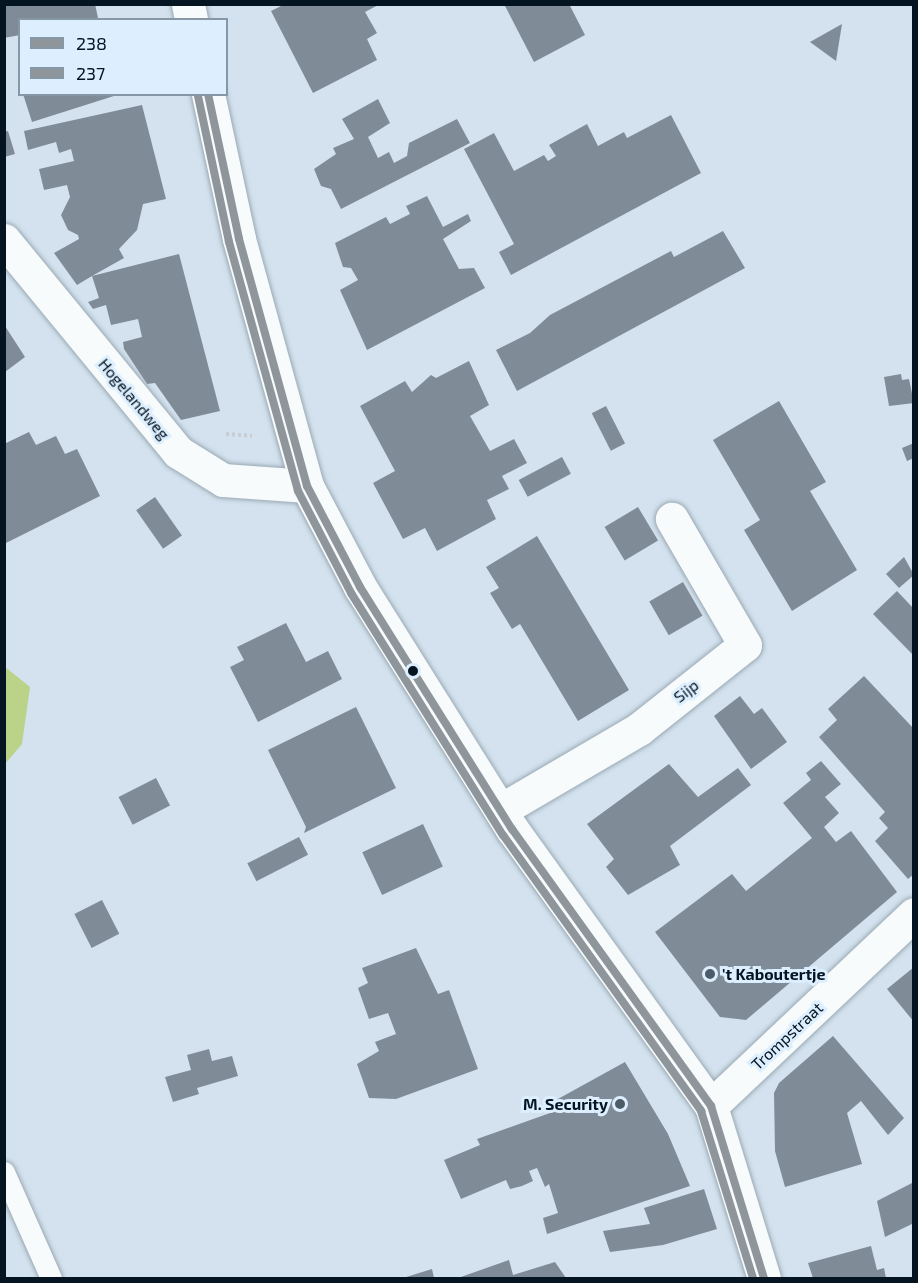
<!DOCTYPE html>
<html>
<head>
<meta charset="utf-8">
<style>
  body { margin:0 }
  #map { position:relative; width:918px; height:1283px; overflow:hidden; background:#d3e2ee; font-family:"Exo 2",sans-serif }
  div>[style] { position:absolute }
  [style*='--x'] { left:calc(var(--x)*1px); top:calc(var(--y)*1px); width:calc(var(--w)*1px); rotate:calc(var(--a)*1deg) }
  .water>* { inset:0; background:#bad389 }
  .building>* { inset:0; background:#808b98; transform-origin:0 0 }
  .path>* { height:4px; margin-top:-2px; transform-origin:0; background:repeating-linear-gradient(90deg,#c8cdd1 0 3px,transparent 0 6px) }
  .roads { filter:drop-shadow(0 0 2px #9aa9b4) drop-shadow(0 0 2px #9aa9b4) }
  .lane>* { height:21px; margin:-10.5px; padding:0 10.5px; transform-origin:10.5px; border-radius:10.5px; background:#f8fbfc }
  .street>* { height:33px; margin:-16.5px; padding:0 16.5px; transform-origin:16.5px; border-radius:16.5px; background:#f8fbfc }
  .secondary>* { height:33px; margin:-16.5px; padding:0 16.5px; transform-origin:16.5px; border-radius:16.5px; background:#f8fbfc }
  .bus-1>* { height:8px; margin:-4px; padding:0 4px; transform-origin:4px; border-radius:4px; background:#8e959b }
  .bus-2>* { height:8px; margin:-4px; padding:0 4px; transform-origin:4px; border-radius:4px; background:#8e959b }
  .dots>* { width:16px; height:16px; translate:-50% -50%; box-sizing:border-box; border:3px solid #ddeffe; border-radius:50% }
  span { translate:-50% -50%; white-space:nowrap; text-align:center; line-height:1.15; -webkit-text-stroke:6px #ddeffe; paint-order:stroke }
  .street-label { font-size:16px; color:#041421 }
  .poi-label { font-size:16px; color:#041421; font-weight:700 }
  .left { translate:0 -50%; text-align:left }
  .right { translate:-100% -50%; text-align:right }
  .frame { position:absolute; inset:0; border:6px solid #041421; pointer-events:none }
  .legend { position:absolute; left:18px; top:18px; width:210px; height:78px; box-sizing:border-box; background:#ddeffe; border:2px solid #8697a6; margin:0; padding:8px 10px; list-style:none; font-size:18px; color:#041421 }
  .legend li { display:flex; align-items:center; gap:12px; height:30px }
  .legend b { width:30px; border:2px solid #8697a6 }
</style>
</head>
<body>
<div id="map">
  <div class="water">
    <div style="clip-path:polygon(5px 667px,30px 687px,22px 744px,5px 764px)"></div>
  </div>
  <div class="building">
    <div style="clip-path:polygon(4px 4px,95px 4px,98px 18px,20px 20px,20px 35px,4px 38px)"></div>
    <div style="clip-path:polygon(285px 4px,380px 4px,365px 12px,377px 33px,367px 39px,377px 60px,313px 93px,271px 11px)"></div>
    <div style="clip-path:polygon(504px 4px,569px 4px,585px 35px,534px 62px)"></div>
    <div style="clip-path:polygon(842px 24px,836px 61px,810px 42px)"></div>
    <div style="clip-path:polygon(23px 94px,117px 94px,117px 95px,32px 122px)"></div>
    <div style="clip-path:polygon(378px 99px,390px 123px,368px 137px,378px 158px,389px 152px,394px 163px,407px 156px,409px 143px,457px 119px,470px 143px,341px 209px,331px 189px,321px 186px,314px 169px,336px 154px,333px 148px,354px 139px,342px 119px)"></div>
    <div style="clip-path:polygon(142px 105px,166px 199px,143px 204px,137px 230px,119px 249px,124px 258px,92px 276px,179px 254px,220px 411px,181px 420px,155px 383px,147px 384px,124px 349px,123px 342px,142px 337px,138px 319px,111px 325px,106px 305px,93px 309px,88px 302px,99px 298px,92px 276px,77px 285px,54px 253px,79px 239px,78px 235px,68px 230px,61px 215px,70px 197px,67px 185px,44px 190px,39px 169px,74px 161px,71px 149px,59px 153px,56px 142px,28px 150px,24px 131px)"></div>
    <div style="clip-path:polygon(671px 115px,701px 173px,511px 275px,499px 252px,514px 244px,464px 149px,494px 133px,514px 171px,544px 155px,548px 161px,556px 156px,549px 145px,587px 124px,598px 146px,624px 132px,627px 138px)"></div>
    <div style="clip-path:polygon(8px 131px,15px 154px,4px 157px,4px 132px)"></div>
    <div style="clip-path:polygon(427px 196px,443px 227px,468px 214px,471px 221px,443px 239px,459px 269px,474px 268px,485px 288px,367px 350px,340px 290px,358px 280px,351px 268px,343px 267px,335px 243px,386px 217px,390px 224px,410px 214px,406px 206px)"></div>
    <div style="clip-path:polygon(723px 231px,745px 268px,517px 391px,496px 350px,530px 333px,550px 315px,671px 251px,674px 257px)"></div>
    <div style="clip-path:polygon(5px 326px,25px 357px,5px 372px)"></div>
    <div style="clip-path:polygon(469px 361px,489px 405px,470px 416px,490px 451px,514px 439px,527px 463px,502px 476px,509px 489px,487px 500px,496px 519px,437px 551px,425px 528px,403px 539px,373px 483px,395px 471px,360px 406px,405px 381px,412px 392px,431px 375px,436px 378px)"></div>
    <div style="clip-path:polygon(901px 374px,902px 380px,909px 379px,914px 403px,889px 406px,884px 377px)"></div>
    <div style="clip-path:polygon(779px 401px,826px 482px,810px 491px,857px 570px,792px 611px,744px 530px,760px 520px,713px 440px)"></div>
    <div style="left:606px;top:406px;width:42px;height:16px;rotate:63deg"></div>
    <div style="clip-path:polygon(29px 432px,36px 445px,56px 436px,65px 454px,77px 449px,100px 496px,6px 543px,4px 444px)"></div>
    <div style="clip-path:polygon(914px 443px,914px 458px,907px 461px,902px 448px)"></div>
    <div style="left:562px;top:457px;width:19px;height:49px;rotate:62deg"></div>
    <div style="left:155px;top:497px;width:47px;height:23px;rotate:55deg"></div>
    <div style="left:638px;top:507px;width:39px;height:39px;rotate:59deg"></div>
    <div style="clip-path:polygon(537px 536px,629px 690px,578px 721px,520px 624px,512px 629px,490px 593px,499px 588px,486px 567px)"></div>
    <div style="clip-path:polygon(904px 557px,914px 575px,899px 588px,886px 574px)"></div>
    <div style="left:683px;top:582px;width:39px;height:39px;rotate:60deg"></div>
    <div style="clip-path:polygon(897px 591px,914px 609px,914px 656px,873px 614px)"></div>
    <div style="clip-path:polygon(286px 623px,306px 662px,328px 651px,342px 679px,258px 722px,230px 667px,244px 660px,237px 647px)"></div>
    <div style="clip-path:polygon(864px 676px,914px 729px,914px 874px,908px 879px,875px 841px,888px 828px,879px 818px,885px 812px,819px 737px,837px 720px,828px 709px)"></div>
    <div style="clip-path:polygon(740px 696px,754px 714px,762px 708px,787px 742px,751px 769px,714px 716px)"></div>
    <div style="clip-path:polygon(356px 707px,396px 788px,304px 833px,306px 827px,268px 750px)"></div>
    <div style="clip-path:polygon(821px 761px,841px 784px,825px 797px,839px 813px,824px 827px,836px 842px,851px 831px,897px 892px,746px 1020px,720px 1017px,655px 932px,732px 874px,746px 891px,812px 838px,783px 803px,811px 780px,806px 773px)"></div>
    <div style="clip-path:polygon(669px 764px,698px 797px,738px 768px,751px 785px,670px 846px,680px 865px,628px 895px,606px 867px,614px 859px,587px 824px)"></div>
    <div style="left:156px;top:778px;width:31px;height:42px;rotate:63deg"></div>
    <div style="left:423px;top:824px;width:47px;height:67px;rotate:65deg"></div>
    <div style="left:299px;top:837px;width:20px;height:58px;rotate:63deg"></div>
    <div style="left:102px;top:900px;width:38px;height:31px;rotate:63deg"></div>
    <div style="clip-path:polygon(416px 948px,438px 994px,449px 990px,478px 1069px,396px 1099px,369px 1098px,357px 1064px,379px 1051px,375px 1042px,396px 1034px,388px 1013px,369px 1019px,358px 988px,368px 983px,362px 968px)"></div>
    <div style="clip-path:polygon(914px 967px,914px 1022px,887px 989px)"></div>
    <div style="clip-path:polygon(833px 1036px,904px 1118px,888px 1135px,861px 1101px,847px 1113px,862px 1164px,785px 1187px,775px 1151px,774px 1093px,779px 1083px)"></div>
    <div style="clip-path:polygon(209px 1049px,212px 1061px,232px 1056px,238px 1076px,197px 1088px,199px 1094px,173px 1102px,165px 1077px,191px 1070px,187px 1055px)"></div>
    <div style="clip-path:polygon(625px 1062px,668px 1134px,690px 1186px,547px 1234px,543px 1218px,558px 1213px,549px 1184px,545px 1187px,537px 1168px,529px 1171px,533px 1181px,522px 1186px,510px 1189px,506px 1180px,461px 1199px,444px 1160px,480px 1145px,477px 1139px,550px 1113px,547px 1105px)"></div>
    <div style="clip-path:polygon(914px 1182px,914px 1223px,885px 1237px,877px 1201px)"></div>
    <div style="clip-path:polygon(704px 1189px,717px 1229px,663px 1245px,610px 1252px,603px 1231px,650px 1224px,644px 1208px)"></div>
    <div style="clip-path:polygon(871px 1246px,877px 1270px,884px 1268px,886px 1278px,813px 1278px,808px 1263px)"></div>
    <div style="clip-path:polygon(509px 1260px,513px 1275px,555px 1262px,566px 1278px,458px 1278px)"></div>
    <div style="clip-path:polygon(432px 1269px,434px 1278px,403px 1278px)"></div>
  </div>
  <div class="path">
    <div style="--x:226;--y:434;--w:26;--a:4"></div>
  </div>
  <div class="roads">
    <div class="lane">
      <div style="--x:4;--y:1172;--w:116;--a:66.1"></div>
    </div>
    <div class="street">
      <div style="--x:4;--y:240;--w:274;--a:50.6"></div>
      <div style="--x:178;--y:452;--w:53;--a:31.9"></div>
      <div style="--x:223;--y:480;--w:84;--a:4.1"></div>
      <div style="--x:501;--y:810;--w:160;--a:-30.4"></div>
      <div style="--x:639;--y:729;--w:135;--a:-38.4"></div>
      <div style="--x:745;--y:645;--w:146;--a:-120.1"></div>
      <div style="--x:711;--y:1106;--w:279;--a:-43.4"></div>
    </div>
    <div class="secondary">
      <div style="--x:188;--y:4;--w:16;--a:79"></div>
      <div style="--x:208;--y:94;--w:148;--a:77.9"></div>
      <div style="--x:239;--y:239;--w:256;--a:74.6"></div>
      <div style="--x:307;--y:486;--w:114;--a:62.3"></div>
      <div style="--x:360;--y:587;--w:286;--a:57.9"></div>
      <div style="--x:512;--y:829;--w:341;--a:54.3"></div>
      <div style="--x:711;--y:1106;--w:180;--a:72.9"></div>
    </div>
  </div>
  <div class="bus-1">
    <div style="--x:208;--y:94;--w:148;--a:77.9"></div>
    <div style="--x:239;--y:239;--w:256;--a:74.6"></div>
    <div style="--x:307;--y:486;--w:114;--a:62.3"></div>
    <div style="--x:360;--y:587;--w:286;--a:57.9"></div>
    <div style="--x:512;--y:829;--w:341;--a:54.3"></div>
    <div style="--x:711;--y:1106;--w:180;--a:72.9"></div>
  </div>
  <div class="bus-2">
    <div style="--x:198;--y:96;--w:149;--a:78"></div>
    <div style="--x:229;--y:242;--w:258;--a:74.5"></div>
    <div style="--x:298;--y:491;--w:115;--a:62.5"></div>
    <div style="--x:351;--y:593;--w:286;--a:57.9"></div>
    <div style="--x:503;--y:835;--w:340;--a:54.3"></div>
    <div style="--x:701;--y:1111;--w:175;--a:72.7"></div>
  </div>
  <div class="dots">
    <div style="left:413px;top:671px;background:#041421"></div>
    <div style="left:710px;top:974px;background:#4c5c69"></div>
    <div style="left:620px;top:1104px;background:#4c5c69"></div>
  </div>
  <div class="street-label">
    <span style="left:134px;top:399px;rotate:50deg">Hogelandweg</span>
    <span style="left:686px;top:691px;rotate:-38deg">Sijp</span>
    <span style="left:787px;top:1036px;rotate:-43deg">Trompstraat</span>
  </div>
  <div class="poi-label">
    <span class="left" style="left:722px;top:974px">'t Kaboutertje</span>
    <span class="right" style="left:608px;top:1104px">M. Security</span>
  </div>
  <div class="frame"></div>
  <ul class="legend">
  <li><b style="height:8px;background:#8e959b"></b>238</li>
  <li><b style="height:8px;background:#8e959b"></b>237</li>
  </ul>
</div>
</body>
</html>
